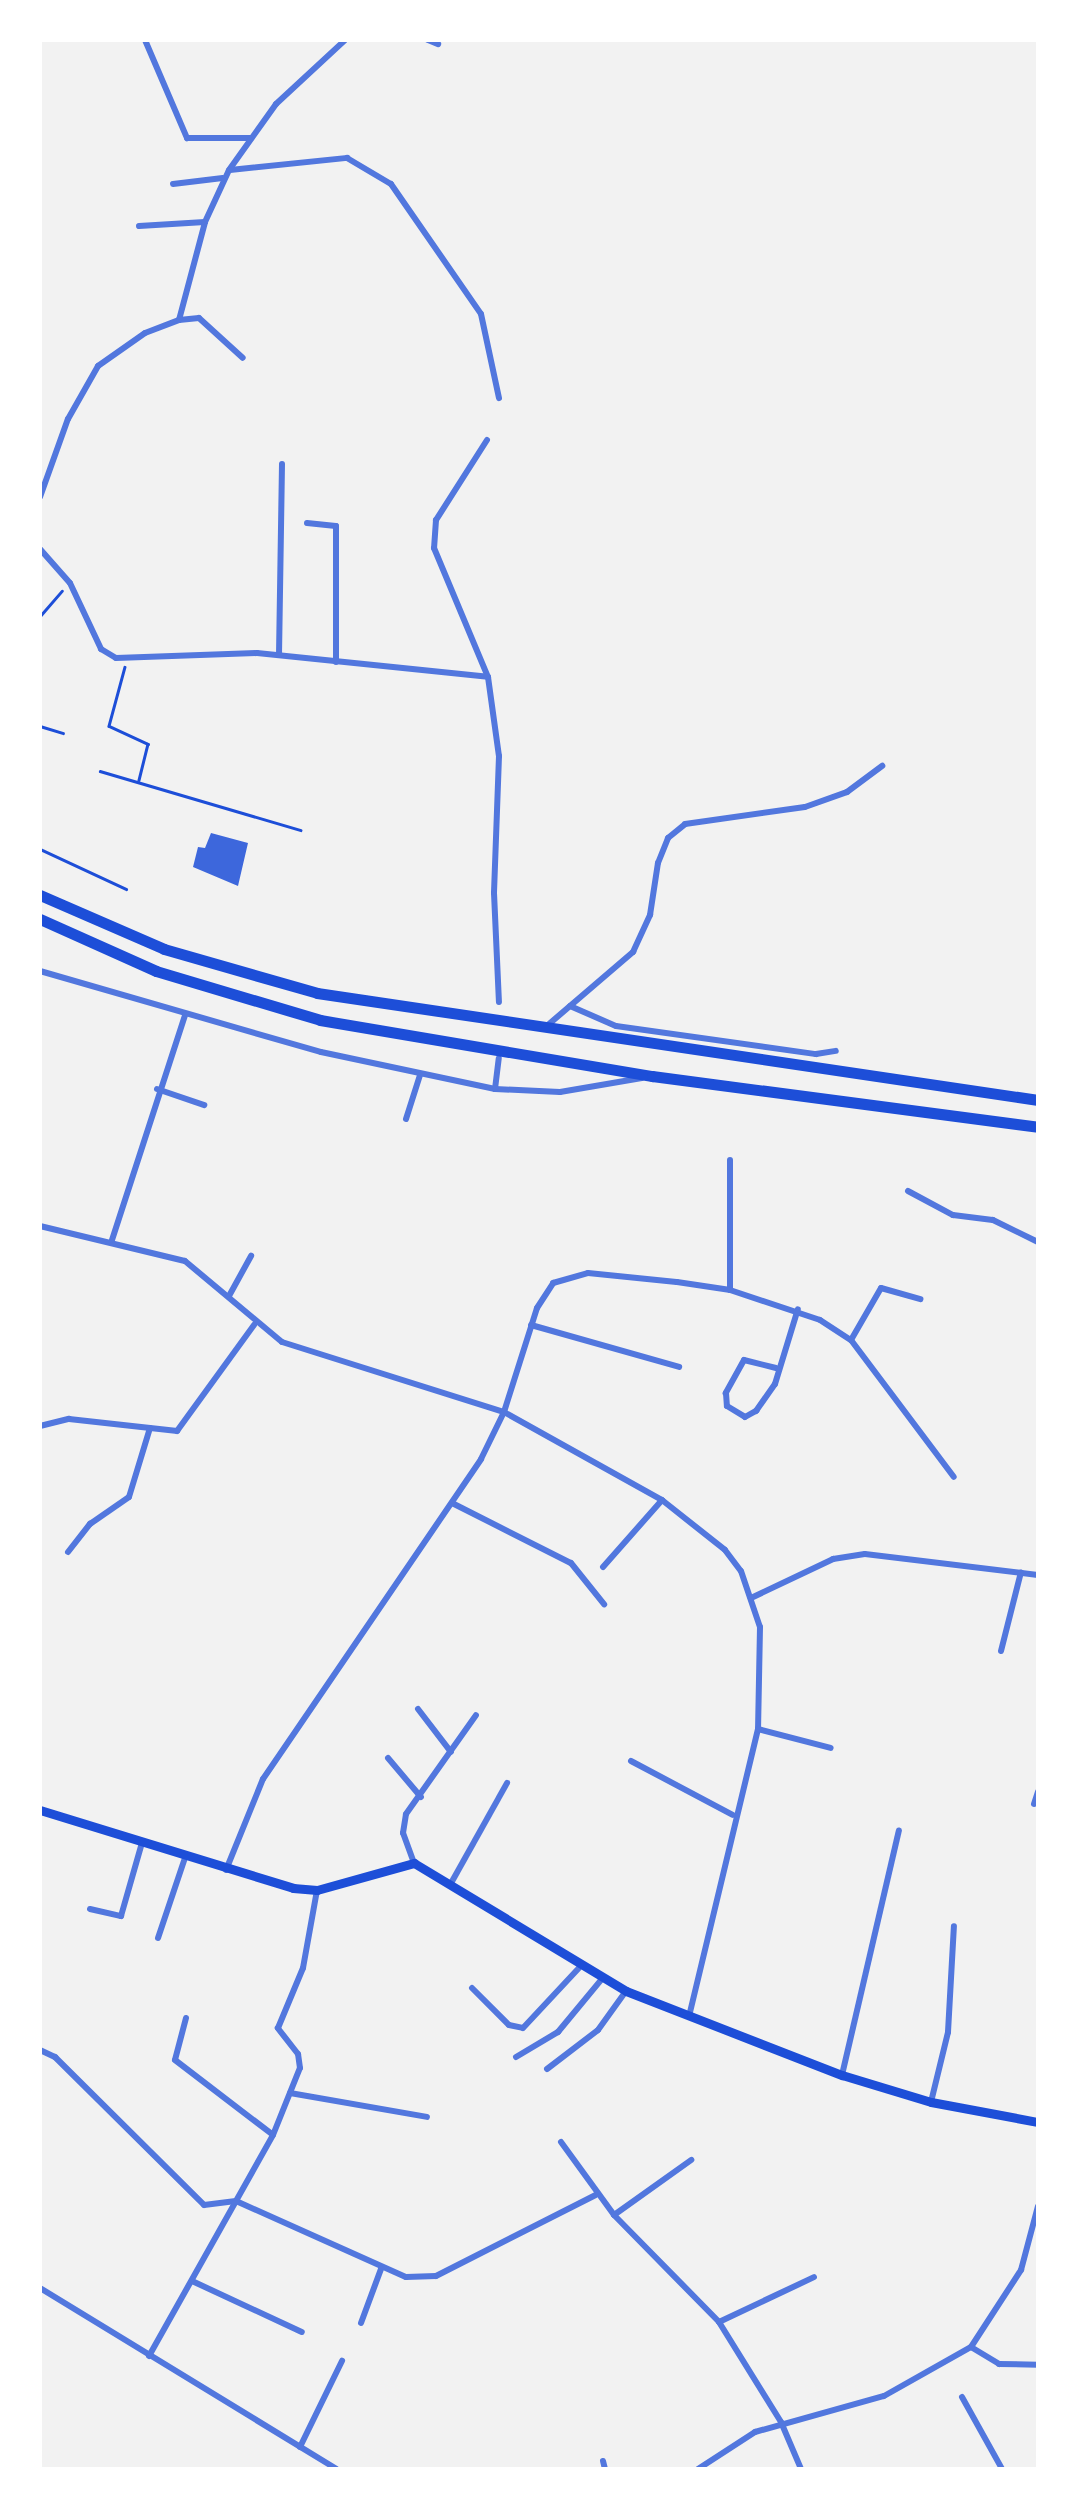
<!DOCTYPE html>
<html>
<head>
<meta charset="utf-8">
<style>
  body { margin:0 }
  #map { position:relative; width:1078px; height:2509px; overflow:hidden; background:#f2f2f2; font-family:Bitter,serif }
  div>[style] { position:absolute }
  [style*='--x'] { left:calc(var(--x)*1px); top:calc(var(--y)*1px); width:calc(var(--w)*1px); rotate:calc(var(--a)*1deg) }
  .building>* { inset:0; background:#3d67dc }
  .path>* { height:2.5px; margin:-1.25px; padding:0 1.25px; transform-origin:1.25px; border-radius:1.25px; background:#1d4ed8 }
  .minor>* { height:6px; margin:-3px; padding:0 3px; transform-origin:3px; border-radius:3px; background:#5277de }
  .secondary>* { height:9px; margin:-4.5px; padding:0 4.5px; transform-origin:4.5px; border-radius:4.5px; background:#1d4ed8 }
  .motorway>* { height:11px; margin:-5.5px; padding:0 5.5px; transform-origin:5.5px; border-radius:5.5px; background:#1d4ed8 }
  span { translate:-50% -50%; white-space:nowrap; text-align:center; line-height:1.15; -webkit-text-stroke:10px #fff; paint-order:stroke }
  .frame { position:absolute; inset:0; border:42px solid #fff; pointer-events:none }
</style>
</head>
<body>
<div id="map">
  <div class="building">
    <div style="clip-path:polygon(211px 833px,248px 843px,238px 886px,193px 867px,198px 847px,205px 848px)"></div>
  </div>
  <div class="path">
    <div style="--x:40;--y:616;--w:33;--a:-49"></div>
    <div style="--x:125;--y:667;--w:61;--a:105.2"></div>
    <div style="--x:109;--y:726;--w:43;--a:24.8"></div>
    <div style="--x:148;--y:744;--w:37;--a:104"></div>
    <div style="--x:40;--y:726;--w:24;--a:17"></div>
    <div style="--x:100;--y:771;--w:209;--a:16.4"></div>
    <div style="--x:40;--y:849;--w:95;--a:24.9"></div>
  </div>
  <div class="minor">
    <div style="--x:145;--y:40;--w:107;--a:66.8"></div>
    <div style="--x:187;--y:138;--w:64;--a:0"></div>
    <div style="--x:428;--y:40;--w:11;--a:22"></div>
    <div style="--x:230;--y:170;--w:118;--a:-5.9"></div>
    <div style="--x:347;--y:158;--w:51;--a:30.6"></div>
    <div style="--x:391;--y:184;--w:158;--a:55.3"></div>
    <div style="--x:481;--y:314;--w:86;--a:77.9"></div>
    <div style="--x:173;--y:184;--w:50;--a:-6.8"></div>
    <div style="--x:139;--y:226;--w:66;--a:-3.5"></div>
    <div style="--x:179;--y:320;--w:20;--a:-6"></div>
    <div style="--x:199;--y:318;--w:59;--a:42.3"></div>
    <div style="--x:487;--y:440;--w:95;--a:122.5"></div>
    <div style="--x:436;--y:520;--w:28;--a:94"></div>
    <div style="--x:434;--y:548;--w:140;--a:67.3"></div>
    <div style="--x:488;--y:677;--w:80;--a:82.1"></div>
    <div style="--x:499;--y:756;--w:137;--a:92.1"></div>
    <div style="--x:494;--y:893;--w:109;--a:87.4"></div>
    <div style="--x:40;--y:497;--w:83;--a:-70.3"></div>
    <div style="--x:68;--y:419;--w:61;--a:-60.5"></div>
    <div style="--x:98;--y:366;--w:57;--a:-35.1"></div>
    <div style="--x:145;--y:333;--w:36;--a:-21"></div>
    <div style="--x:179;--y:320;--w:101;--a:-75.1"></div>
    <div style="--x:205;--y:222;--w:57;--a:-65.2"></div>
    <div style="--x:229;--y:170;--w:81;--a:-54.5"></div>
    <div style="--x:276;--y:104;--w:94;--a:-42.8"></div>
    <div style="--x:307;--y:523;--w:29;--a:6"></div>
    <div style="--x:336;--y:526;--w:136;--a:90"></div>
    <div style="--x:40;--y:549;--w:45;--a:48.6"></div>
    <div style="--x:70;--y:583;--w:73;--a:64.8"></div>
    <div style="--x:101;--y:649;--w:17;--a:31"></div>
    <div style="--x:116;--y:658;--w:141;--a:-2"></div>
    <div style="--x:257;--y:653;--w:232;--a:5.9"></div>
    <div style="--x:279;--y:655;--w:191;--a:-89.1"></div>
    <div style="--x:40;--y:971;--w:292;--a:16.1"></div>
    <div style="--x:321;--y:1052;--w:178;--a:12"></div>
    <div style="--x:495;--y:1089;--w:65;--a:2.6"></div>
    <div style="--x:560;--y:1092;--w:83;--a:-9.7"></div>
    <div style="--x:570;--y:1006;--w:50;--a:23.5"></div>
    <div style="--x:616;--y:1026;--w:202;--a:8"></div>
    <div style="--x:816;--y:1054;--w:20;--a:-9"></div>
    <div style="--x:549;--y:1024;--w:111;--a:-40.6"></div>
    <div style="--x:633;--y:952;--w:41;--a:-65.3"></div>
    <div style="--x:650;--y:915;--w:53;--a:-81.3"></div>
    <div style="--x:658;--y:863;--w:27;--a:-68"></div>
    <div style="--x:668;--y:838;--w:22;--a:-39"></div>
    <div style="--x:685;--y:824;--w:121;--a:-8.1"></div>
    <div style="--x:805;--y:807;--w:45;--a:-19.7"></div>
    <div style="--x:847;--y:792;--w:44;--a:-36.6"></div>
    <div style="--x:157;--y:1089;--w:50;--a:18.8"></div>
    <div style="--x:495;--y:1089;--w:31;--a:-83"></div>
    <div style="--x:406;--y:1119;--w:46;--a:-72.3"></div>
    <div style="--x:730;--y:1160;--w:130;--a:90"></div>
    <div style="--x:908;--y:1191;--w:51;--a:28.1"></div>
    <div style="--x:953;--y:1215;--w:40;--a:7.1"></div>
    <div style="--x:993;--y:1220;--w:50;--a:26.1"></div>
    <div style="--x:40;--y:1226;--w:149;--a:13.6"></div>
    <div style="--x:185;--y:1261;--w:126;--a:39.9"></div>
    <div style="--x:282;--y:1342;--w:233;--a:17.5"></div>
    <div style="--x:504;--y:1412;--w:181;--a:29.1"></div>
    <div style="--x:662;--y:1500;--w:80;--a:38.4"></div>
    <div style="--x:725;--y:1550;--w:26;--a:53"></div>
    <div style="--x:741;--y:1571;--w:59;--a:71.3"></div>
    <div style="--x:760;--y:1627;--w:102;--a:91.1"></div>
    <div style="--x:758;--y:1729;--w:295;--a:103.5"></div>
    <div style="--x:112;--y:1240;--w:237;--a:-72"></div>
    <div style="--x:229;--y:1296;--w:46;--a:-61.2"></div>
    <div style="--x:531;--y:1325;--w:154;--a:15.8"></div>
    <div style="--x:851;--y:1340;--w:60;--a:-60"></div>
    <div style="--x:881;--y:1288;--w:41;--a:15.8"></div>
    <div style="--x:776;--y:1368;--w:33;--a:-166"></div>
    <div style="--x:744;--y:1360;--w:38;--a:119"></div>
    <div style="--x:726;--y:1393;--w:13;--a:86"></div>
    <div style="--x:727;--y:1406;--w:21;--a:31"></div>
    <div style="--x:745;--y:1417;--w:13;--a:-29"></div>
    <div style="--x:756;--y:1411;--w:33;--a:-55"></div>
    <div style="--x:775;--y:1384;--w:78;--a:-73"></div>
    <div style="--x:40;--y:1426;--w:30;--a:-14"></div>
    <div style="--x:69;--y:1419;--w:109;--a:6.3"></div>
    <div style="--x:177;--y:1431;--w:131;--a:-54"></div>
    <div style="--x:452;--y:1503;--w:133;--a:26.8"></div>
    <div style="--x:571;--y:1563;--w:53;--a:51.2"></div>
    <div style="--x:68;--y:1552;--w:36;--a:-52"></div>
    <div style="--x:90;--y:1524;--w:47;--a:-34.7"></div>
    <div style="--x:129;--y:1497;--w:72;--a:-73.1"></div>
    <div style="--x:603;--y:1567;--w:89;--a:-48.6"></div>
    <div style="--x:751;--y:1598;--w:91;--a:-25.4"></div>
    <div style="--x:833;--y:1559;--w:32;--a:-9"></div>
    <div style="--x:865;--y:1554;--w:174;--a:6.9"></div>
    <div style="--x:1001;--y:1651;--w:81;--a:-75.8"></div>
    <div style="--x:418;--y:1709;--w:54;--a:52.5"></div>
    <div style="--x:758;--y:1729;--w:75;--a:14.6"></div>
    <div style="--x:388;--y:1758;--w:51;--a:49.8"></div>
    <div style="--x:631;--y:1761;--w:115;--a:27.9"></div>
    <div style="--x:1034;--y:1804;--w:13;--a:-72"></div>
    <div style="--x:414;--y:1863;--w:32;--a:-110"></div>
    <div style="--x:403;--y:1833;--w:19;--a:-81"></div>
    <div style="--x:406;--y:1814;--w:121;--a:-54.7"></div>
    <div style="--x:226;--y:1870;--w:98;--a:-67.9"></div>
    <div style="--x:263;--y:1779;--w:387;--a:-55.7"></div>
    <div style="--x:481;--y:1459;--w:52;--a:-63.9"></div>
    <div style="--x:504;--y:1412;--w:109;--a:-72.4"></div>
    <div style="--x:537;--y:1308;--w:30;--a:-57"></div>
    <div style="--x:553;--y:1283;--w:36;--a:-16"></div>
    <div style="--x:588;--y:1273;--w:89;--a:5.8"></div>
    <div style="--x:677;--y:1282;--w:54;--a:8.6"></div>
    <div style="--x:730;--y:1290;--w:95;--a:18.4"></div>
    <div style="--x:820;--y:1320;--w:37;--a:33"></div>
    <div style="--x:851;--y:1340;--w:171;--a:53.1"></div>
    <div style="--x:450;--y:1885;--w:117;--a:-60.8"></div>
    <div style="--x:90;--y:1909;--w:32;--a:13"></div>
    <div style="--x:121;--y:1916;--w:76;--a:-74"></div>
    <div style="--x:158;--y:1938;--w:84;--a:-71.4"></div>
    <div style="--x:472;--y:1988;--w:52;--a:45"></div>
    <div style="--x:509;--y:2025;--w:14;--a:12"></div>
    <div style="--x:523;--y:2028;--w:82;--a:-47"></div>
    <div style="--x:186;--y:2018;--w:43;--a:104.7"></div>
    <div style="--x:175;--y:2060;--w:123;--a:37.4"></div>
    <div style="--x:40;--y:2050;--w:17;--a:25"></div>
    <div style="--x:55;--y:2057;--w:210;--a:44.8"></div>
    <div style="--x:204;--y:2205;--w:32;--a:-7"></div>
    <div style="--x:236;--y:2201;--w:186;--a:24.1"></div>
    <div style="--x:406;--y:2277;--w:30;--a:-2"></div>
    <div style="--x:436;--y:2276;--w:179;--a:-26.9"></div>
    <div style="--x:516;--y:2057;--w:49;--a:-30.8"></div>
    <div style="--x:558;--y:2032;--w:67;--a:-50.4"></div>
    <div style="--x:547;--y:2069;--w:64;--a:-37.4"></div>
    <div style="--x:598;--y:2030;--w:48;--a:-54.3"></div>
    <div style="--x:842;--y:2075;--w:251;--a:-76.9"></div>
    <div style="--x:290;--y:2093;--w:139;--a:9.9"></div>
    <div style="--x:931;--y:2102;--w:72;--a:-76.3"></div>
    <div style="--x:948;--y:2032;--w:106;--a:-86.8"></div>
    <div style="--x:561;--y:2142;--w:90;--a:54"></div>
    <div style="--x:614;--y:2215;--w:150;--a:45.5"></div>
    <div style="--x:719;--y:2322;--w:118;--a:58.2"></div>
    <div style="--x:781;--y:2422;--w:51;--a:66.9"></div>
    <div style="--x:614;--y:2215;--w:95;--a:-35.5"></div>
    <div style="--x:192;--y:2281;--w:121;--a:24.9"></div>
    <div style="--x:40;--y:2288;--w:347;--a:31.4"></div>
    <div style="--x:719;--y:2322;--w:105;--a:-25.3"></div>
    <div style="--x:361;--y:2323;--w:58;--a:-69.7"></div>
    <div style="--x:971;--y:2347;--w:33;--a:31"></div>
    <div style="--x:999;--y:2364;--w:39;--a:1"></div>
    <div style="--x:149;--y:2356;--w:253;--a:-60.7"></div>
    <div style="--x:273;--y:2135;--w:72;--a:-68.1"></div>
    <div style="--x:300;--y:2068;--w:14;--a:-98"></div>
    <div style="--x:298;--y:2054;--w:33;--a:-128"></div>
    <div style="--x:278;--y:2028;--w:65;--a:-67.4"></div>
    <div style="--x:303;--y:1968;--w:79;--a:-79.8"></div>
    <div style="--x:962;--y:2397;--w:82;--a:60.9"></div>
    <div style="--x:300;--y:2447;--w:96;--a:-64"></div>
    <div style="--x:603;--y:2461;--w:8;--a:76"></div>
    <div style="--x:698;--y:2469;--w:68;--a:-33"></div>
    <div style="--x:755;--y:2432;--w:134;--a:-15.6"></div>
    <div style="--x:884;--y:2396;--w:100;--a:-29.4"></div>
    <div style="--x:971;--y:2347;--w:92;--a:-57"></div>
    <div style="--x:1021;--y:2270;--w:66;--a:-75.1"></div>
  </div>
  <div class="secondary">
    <div style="--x:40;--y:1810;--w:265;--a:17.1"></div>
    <div style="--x:293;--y:1888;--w:24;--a:5"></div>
    <div style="--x:317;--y:1890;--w:101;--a:-15.6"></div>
    <div style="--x:414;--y:1863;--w:248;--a:31.1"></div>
    <div style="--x:626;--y:1991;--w:232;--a:21.3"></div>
    <div style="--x:842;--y:2075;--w:93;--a:16.9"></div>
    <div style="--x:931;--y:2102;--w:109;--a:10.6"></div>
  </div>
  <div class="motorway">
    <div style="--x:40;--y:895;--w:135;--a:23.5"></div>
    <div style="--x:164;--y:949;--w:159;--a:16"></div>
    <div style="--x:317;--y:993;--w:729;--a:8.44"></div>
    <div style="--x:40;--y:919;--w:127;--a:24.1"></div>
    <div style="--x:156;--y:971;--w:171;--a:16.6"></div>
    <div style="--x:320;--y:1020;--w:337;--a:9.6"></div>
    <div style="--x:652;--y:1076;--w:389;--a:7.5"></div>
  </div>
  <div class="frame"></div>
</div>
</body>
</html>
